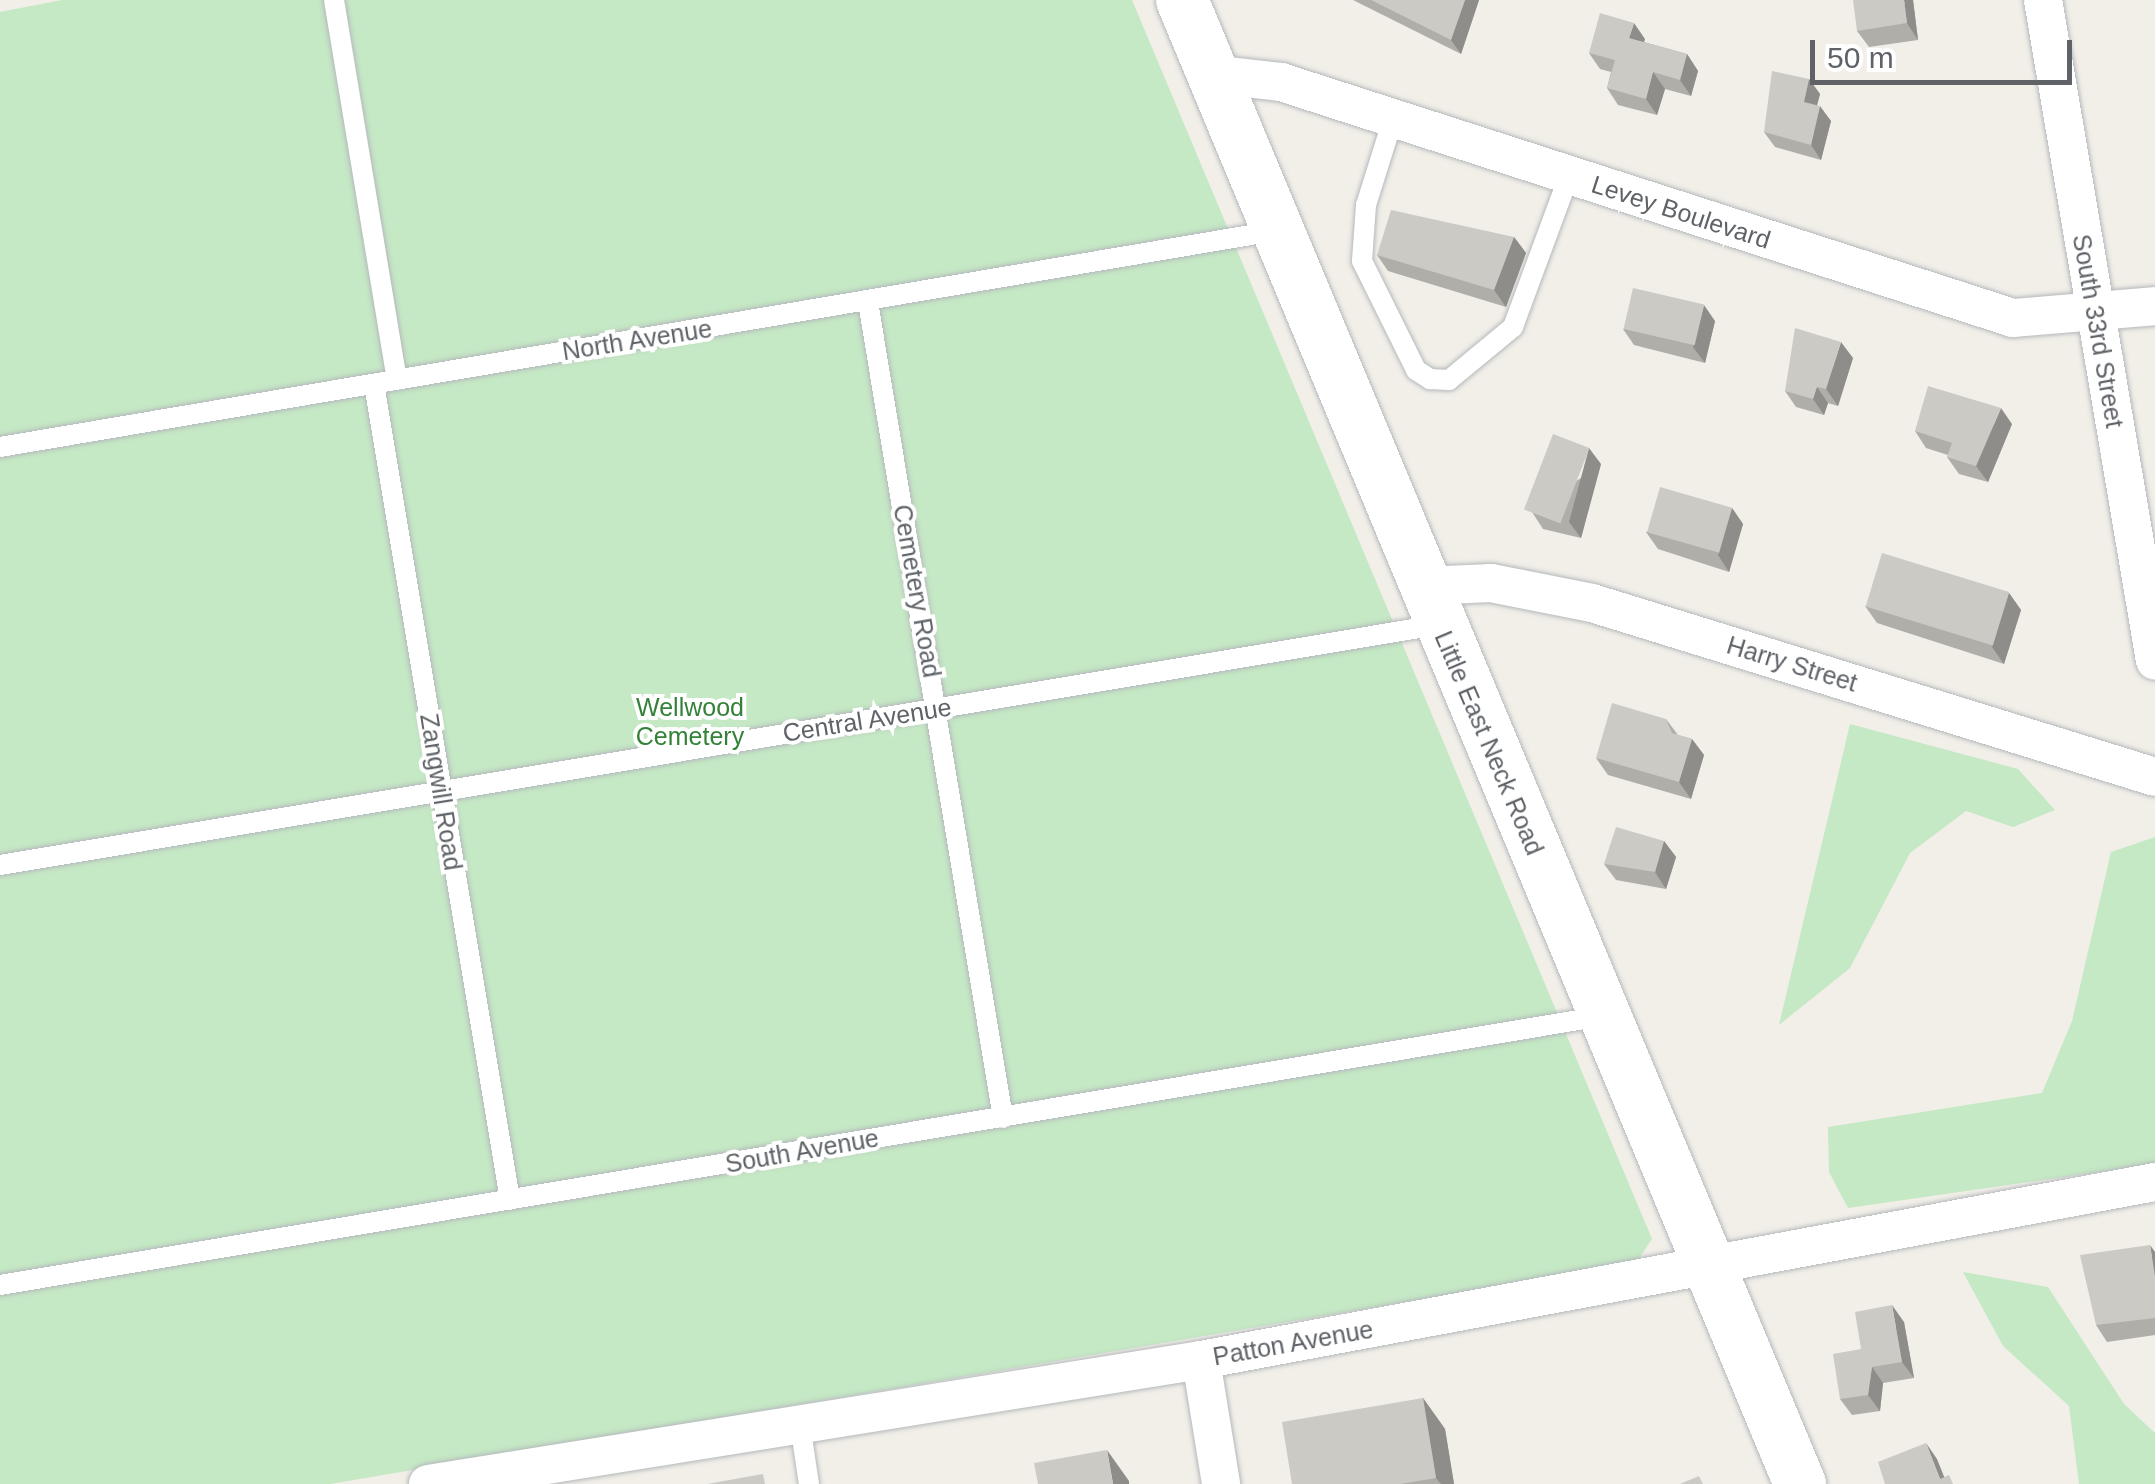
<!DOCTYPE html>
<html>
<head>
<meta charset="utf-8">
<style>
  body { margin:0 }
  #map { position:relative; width:2155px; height:1484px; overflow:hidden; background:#f1efe8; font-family:Helvetica,sans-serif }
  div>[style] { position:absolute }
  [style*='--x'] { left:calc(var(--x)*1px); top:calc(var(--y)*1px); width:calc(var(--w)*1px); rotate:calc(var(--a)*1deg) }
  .green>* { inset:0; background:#c5e8c5 }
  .roads { filter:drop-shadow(0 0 2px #b5b8bc) drop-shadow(0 0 2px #b5b8bc) }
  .service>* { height:20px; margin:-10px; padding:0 10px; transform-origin:10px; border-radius:10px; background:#fff }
  .minor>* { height:38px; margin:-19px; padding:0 19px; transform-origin:19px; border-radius:19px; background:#fff }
  .secondary>* { height:52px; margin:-26px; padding:0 26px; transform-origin:26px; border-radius:26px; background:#fff }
  .wall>* { inset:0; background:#afaea9 }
  .shaded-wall>* { inset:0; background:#8f8d8a }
  .building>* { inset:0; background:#cccac5; transform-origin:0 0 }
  span { translate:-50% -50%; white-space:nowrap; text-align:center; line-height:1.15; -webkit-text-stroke:8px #fff; paint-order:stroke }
  .street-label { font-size:25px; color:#5f6368 }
  .park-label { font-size:25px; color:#348238 }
  .scale { position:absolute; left:1810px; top:40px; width:262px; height:45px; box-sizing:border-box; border:5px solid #5f6368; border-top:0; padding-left:12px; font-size:30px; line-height:35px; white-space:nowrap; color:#5f6368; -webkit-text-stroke:8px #fff; paint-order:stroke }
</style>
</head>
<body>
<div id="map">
  <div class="green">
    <div style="clip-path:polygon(62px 0,1132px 0,1652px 1239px,1636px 1263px,330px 1484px,0 1484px,0 12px)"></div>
    <div style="clip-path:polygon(1850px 724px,2018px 769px,2055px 810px,2013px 827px,1966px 811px,1910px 853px,1850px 968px,1779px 1025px)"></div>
    <div style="clip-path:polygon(2155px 837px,2155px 1164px,1848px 1208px,1829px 1172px,1828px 1127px,2042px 1093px,2072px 1021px,2111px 852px)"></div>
    <div style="clip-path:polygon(1963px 1272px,2048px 1287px,2124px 1404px,2155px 1433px,2155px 1484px,2079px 1484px,2069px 1406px,2003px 1346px)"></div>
  </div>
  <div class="roads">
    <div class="service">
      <div style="--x:334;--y:0;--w:385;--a:80.6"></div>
      <div style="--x:1393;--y:119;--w:90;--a:107.4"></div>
      <div style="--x:1366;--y:205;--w:56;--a:94.1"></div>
      <div style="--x:1362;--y:261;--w:122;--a:63.6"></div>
      <div style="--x:1416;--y:370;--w:17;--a:33"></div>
      <div style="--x:1430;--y:379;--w:19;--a:3"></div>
      <div style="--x:1449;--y:380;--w:83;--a:-39.6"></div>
      <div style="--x:1513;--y:327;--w:161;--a:-69.7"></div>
      <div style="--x:868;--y:302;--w:827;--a:80.61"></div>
      <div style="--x:374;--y:384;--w:827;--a:80.54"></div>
      <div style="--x:0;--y:447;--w:1292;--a:-9.62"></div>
      <div style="--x:0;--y:865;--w:1458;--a:-9.48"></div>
      <div style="--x:0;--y:1285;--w:1625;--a:-9.53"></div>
      <div style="--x:800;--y:1424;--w:61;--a:81.5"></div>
    </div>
    <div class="minor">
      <div style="--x:2043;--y:0;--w:670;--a:80.38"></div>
      <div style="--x:1211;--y:74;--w:70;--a:6.5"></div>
      <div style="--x:1281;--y:82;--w:769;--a:17.87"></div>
      <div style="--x:2013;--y:318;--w:143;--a:-4.8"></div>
      <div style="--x:1423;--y:586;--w:68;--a:-2.5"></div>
      <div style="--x:1491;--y:583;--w:103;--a:11.2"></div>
      <div style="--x:1592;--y:603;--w:589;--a:17.17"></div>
      <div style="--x:1201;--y:1360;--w:126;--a:80.8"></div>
      <div style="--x:428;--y:1484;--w:783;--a:-9.11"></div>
      <div style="--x:1201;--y:1360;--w:970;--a:-10.57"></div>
    </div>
    <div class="secondary">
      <div style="--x:1182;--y:0;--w:1608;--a:67.39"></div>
    </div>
  </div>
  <div class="wall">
    <div style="clip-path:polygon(1353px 0,1479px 0,1461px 54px)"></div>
    <div style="clip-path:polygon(1913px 0,1918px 40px,1869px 47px,1857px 31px)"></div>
    <div style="clip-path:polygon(1645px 39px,1644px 42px,1687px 54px,1698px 71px,1691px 96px,1665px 89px,1657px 115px,1618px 105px,1607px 88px,1611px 72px,1600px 69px,1589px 53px)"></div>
    <div style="clip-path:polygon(1809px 79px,1820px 94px,1817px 105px,1831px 121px,1821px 160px,1775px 147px,1764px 132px)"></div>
    <div style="clip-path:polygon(1514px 237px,1526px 253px,1506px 307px,1388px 271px,1377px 255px)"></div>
    <div style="clip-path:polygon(1715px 321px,1705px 363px,1634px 345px,1623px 329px)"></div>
    <div style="clip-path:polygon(1853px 358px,1838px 406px,1828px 403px,1824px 415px,1796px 407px,1785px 391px)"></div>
    <div style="clip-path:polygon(2012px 424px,1988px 482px,1959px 474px,1947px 457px,1948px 455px,1926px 448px,1915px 431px)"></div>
    <div style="clip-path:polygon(1601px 464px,1581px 538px,1543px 529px,1532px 512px)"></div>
    <div style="clip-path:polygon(1732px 508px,1743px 524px,1729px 572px,1658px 549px,1646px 532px)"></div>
    <div style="clip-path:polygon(2009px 593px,2021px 610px,2004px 664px,1877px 623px,1865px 606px)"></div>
    <div style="clip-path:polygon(1666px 719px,1678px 735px,1692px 739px,1704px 755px,1691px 799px,1608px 775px,1596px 758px)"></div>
    <div style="clip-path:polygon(1664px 841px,1676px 857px,1666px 889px,1616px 880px,1604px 864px)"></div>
    <div style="clip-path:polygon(2155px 1252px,2155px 1335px,2107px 1342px,2096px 1325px)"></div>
    <div style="clip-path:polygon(1904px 1322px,1914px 1378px,1883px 1383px,1880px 1411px,1852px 1415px,1840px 1399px,1861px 1349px)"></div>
    <div style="clip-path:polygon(1423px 1398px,1445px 1429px,1454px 1484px,1292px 1484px)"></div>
  </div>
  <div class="shaded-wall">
    <div style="clip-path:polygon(1465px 0,1479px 0,1461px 54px,1451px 40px)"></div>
    <div style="clip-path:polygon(1904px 0,1913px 0,1918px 40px,1907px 23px)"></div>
    <div style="clip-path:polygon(1634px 23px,1645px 39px,1640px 54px,1629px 38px)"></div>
    <div style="clip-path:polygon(1687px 54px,1698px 71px,1691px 96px,1680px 80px)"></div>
    <div style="clip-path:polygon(1653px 72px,1665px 89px,1657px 115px,1646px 99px)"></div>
    <div style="clip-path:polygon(1809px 79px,1820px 94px,1814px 117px,1804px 102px)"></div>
    <div style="clip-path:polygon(1820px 106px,1831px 121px,1821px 160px,1811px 145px)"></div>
    <div style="clip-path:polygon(1514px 237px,1526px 253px,1506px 307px,1494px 290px)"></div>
    <div style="clip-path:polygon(1704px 305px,1715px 321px,1705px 363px,1693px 347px)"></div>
    <div style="clip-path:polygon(1841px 342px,1853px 358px,1838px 406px,1826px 389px)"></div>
    <div style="clip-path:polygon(1817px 387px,1828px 403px,1824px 415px,1813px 399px)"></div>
    <div style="clip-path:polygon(2001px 408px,2012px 424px,1988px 482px,1976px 466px)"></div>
    <div style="clip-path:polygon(1589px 448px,1601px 464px,1581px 538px,1569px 522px)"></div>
    <div style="clip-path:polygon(1732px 508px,1743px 524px,1729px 572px,1718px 555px)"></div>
    <div style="clip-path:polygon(2009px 593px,2021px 610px,2004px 664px,1992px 647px)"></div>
    <div style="clip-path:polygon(1692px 739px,1704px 755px,1691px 799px,1679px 782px)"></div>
    <div style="clip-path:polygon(1664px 841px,1676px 857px,1666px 889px,1655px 872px)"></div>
    <div style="clip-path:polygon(2150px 1245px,2155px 1252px,2155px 1277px)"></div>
    <div style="clip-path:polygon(1892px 1305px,1904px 1322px,1914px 1378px,1902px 1362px)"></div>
    <div style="clip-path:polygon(1872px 1367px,1883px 1383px,1880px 1411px,1868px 1395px)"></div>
    <div style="clip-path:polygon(1423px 1398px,1445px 1429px,1454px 1484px,1441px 1484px,1436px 1478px)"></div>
    <div style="clip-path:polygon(1926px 1443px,1937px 1459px,1947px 1484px,1940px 1479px)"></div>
    <div style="clip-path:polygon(1107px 1450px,1129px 1481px,1129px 1484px,1113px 1484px)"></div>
  </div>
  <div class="building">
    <div style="clip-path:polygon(1371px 0,1465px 0,1451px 40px)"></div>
    <div style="clip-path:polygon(1853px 0,1904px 0,1907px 23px,1857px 31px)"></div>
    <div style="clip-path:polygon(1600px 13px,1634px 23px,1629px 38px,1687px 54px,1680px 80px,1653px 72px,1646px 99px,1607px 88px,1615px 60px,1589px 53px)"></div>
    <div style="clip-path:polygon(1772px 71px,1809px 79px,1804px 102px,1820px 106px,1811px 145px,1764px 132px)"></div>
    <div style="clip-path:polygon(1391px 210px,1514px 237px,1494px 290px,1377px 255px)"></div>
    <div style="left:1633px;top:288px;width:73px;height:42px;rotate:13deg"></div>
    <div style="clip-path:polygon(1795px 328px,1841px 342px,1826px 389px,1817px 387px,1813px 399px,1785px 391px)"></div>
    <div style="clip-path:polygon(1928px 386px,2001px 408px,1976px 466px,1947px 457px,1952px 443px,1915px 431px)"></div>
    <div style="left:1553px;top:434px;width:39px;height:81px;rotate:21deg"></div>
    <div style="left:1660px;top:487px;width:75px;height:47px;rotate:16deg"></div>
    <div style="left:1882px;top:553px;width:133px;height:56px;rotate:17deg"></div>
    <div style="clip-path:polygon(1612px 703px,1666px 719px,1672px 733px,1692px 739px,1679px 782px,1596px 758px)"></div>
    <div style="clip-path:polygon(1616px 827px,1664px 841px,1655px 872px,1604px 864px)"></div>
    <div style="clip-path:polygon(2150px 1245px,2155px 1277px,2155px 1318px,2096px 1325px,2080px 1255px)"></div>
    <div style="clip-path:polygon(1892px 1305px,1902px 1362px,1872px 1367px,1868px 1395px,1840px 1399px,1833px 1354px,1861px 1349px,1855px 1312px)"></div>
    <div style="clip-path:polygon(1423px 1398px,1436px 1478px,1400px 1484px,1292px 1484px,1282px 1422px)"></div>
    <div style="clip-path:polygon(1926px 1443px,1940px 1479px,1949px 1475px,1953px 1484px,1885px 1484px,1878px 1462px)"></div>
    <div style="clip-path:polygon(1107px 1450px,1113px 1484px,1038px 1484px,1034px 1463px)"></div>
    <div style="clip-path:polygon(763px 1474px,765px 1484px,707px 1484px)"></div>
    <div style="clip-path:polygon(1699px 1476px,1703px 1484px,1680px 1484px)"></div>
  </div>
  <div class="street-label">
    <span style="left:1681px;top:212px;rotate:18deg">Levey Boulevard</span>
    <span style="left:2098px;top:331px;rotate:80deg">South 33rd Street</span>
    <span style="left:637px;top:340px;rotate:-9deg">North Avenue</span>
    <span style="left:917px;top:591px;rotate:80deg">Cemetery Road</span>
    <span style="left:1792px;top:664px;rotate:17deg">Harry Street</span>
    <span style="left:867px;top:720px;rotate:-9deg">Central Avenue</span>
    <span style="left:1489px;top:743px;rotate:67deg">Little East Neck Road</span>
    <span style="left:441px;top:792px;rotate:81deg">Zangwill Road</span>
    <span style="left:802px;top:1151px;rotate:-10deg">South Avenue</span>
    <span style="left:1293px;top:1343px;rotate:-10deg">Patton Avenue</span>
  </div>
  <div class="park-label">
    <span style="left:690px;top:722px">Wellwood<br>Cemetery</span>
  </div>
  <div class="scale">50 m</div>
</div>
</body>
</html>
